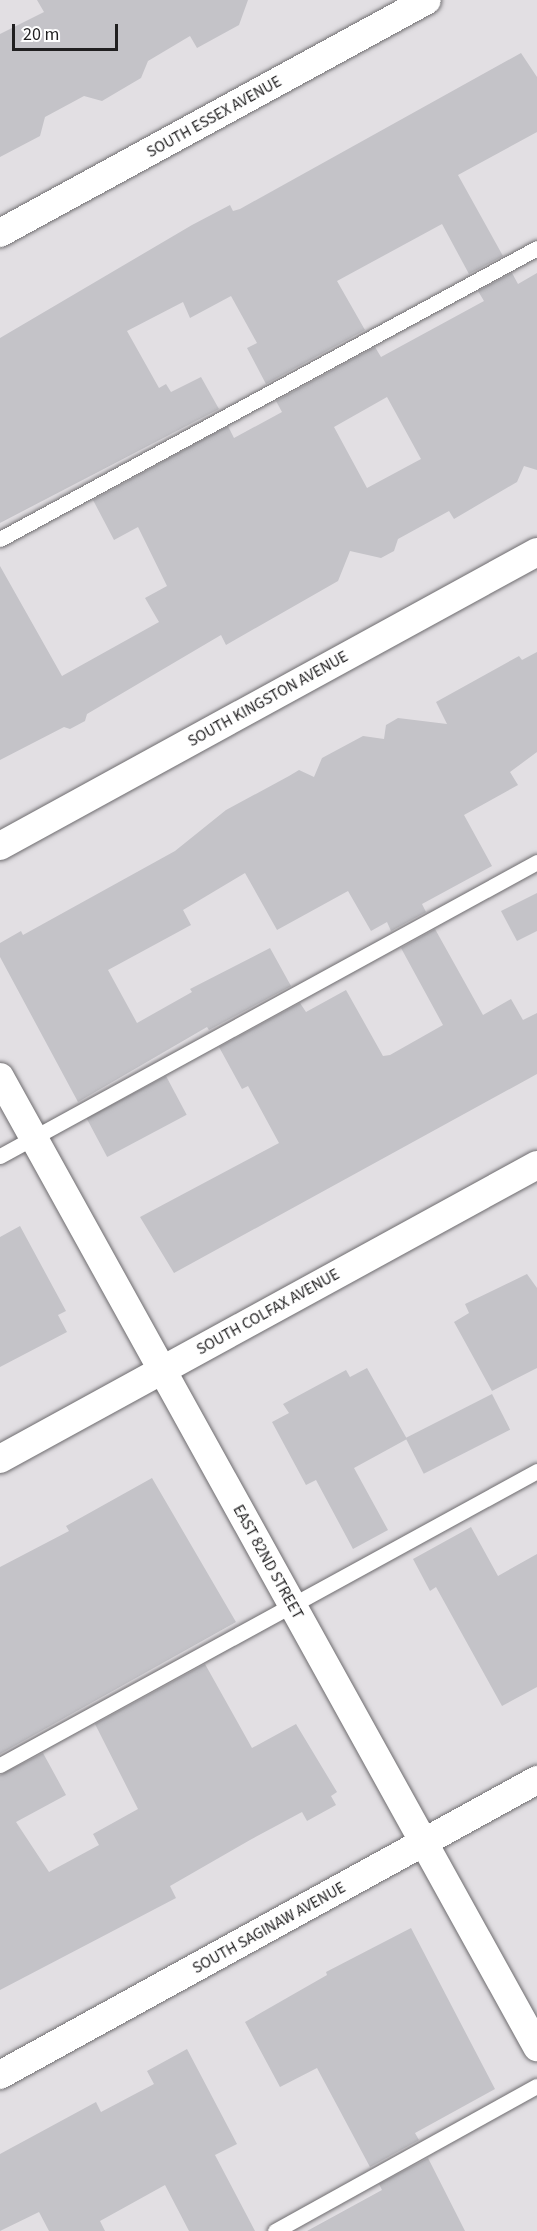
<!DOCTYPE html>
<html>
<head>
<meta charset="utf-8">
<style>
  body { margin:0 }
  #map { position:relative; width:537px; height:2231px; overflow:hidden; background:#e2dfe3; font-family:"Source Sans 3",sans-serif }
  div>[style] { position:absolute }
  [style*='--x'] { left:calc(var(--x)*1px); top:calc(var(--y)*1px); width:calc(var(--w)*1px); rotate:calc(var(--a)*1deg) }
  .building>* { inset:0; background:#c4c3c8; transform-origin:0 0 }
  .roads { filter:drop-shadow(0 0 2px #6e6c6f) drop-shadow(0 0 2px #6e6c6f) }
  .service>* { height:15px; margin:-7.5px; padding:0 7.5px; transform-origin:7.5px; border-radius:7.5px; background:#fff }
  .minor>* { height:28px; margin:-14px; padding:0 14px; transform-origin:14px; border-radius:14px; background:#fff }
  span { translate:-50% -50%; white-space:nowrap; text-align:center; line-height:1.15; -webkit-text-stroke:4.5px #fff; paint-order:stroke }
  .street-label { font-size:16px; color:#201f20 }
  .scale { position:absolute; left:12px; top:24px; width:106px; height:27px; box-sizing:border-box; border:3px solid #201f20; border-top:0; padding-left:8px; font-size:18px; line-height:21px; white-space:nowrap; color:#201f20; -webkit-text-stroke:4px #fff; paint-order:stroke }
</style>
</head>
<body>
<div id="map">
  <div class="building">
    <div style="clip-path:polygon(37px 0,248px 0,239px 25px,197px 48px,190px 36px,148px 61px,141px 78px,102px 101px,84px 96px,45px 117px,40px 136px,0 157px,0 34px,44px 12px)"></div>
    <div style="clip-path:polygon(521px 53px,537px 77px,537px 132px,458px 175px,503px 256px,469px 274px,442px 224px,337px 281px,365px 330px,266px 384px,247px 348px,257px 343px,231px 296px,190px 318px,183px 302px,127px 331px,159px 388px,166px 384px,171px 392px,201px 377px,219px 409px,0 523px,0 338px,192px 225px,230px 205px,233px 211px,240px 209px)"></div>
    <div style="clip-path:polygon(evenodd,512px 273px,518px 284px,537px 273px,537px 470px,524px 466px,517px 482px,454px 519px,449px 511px,398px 539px,394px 551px,381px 558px,350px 551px,338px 581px,226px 645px,221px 635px,87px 714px,85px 721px,70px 729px,64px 727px,0 760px,0 566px,62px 676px,159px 622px,145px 598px,167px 586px,138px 527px,114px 540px,93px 500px,228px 426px,234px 438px,282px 412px,276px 401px,375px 347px,381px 357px,484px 301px,478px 291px,512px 273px,387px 397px,421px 459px,367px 488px,334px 427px,387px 397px)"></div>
    <div style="clip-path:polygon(537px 652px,537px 752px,510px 772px,518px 785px,464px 815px,492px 866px,422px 904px,426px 912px,391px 931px,387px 922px,371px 931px,348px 891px,277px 930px,245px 873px,183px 910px,191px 925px,108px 970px,137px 1023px,192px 992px,190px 989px,270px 948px,291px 986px,209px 1030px,207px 1027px,78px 1102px,0 957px,0 943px,21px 931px,23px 935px,175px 851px,226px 810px,289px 776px,299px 770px,314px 777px,322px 758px,363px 736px,384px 739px,386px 725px,398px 718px,447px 724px,436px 702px,519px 656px,522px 660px)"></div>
    <div style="clip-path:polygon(537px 893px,537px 931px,517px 941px,501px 911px)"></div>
    <div style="clip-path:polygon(435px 929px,483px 1015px,511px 999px,523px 1020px,537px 1013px,537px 1074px,174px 1273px,140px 1217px,279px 1143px,248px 1086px,242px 1089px,219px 1047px,300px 1003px,306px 1012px,346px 990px,383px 1056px,390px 1055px,443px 1025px,401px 948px)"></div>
    <div style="left:166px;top:1076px;width:44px;height:90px;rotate:62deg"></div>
    <div style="clip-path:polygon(20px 1226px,66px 1311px,58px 1315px,67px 1332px,0 1367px,0 1237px)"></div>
    <div style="clip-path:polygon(527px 1274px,537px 1288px,537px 1368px,492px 1391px,454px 1322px,469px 1313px,465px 1304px)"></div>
    <div style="clip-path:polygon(367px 1368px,407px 1439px,354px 1468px,388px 1530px,353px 1549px,316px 1480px,306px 1485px,272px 1422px,289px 1413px,283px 1404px,346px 1370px,350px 1377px)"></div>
    <div style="left:492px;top:1394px;width:40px;height:97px;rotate:63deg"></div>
    <div style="clip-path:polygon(152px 1478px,236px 1622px,0 1754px,0 1567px,69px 1531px,66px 1526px)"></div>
    <div style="clip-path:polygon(471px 1527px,498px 1576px,537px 1554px,537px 1687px,502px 1706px,436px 1587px,430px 1591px,413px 1559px)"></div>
    <div style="clip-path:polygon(205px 1664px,252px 1748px,296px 1724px,337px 1792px,331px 1796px,336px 1805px,307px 1821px,302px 1812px,250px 1840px,170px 1886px,176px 1898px,0 1990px,0 1775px,43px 1753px,66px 1795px,16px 1822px,49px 1872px,99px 1845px,93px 1834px,138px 1809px,95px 1724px)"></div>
    <div style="clip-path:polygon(411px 1928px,495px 2089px,415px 2133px,419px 2140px,370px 2167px,317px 2068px,280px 2087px,245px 2022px,327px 1975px,326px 1972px)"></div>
    <div style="clip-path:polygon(187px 2049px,237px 2144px,215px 2155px,255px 2231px,189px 2231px,165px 2185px,100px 2221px,105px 2231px,49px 2231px,39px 2212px,0 2231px,0 2154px,96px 2102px,101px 2112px,154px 2084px,147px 2071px)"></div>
    <div style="clip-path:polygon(428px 2158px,465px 2231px,307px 2231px,382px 2190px,379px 2184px)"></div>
  </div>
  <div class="roads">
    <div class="service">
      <div style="--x:0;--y:539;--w:611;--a:-28.45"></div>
      <div style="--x:0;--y:1156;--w:612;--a:-28.7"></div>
      <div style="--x:0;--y:1765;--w:612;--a:-28.7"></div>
      <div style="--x:275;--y:2231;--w:299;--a:-29"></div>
    </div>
    <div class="minor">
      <div style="--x:0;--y:233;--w:486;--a:-28.6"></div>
      <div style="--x:0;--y:846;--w:612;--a:-28.7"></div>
      <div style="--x:0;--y:1077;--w:1109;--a:61.03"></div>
      <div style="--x:0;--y:1459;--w:612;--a:-28.7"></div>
      <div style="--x:0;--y:2075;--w:613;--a:-28.78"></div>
    </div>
  </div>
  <div class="street-label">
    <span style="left:214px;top:117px;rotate:-29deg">SOUTH ESSEX AVENUE</span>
    <span style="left:268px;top:699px;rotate:-29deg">SOUTH KINGSTON AVENUE</span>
    <span style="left:268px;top:1312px;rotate:-29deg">SOUTH COLFAX AVENUE</span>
    <span style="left:268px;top:1562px;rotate:61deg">EAST 82ND STREET</span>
    <span style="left:269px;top:1928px;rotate:-29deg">SOUTH SAGINAW AVENUE</span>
  </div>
  <div class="scale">20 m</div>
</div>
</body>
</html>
